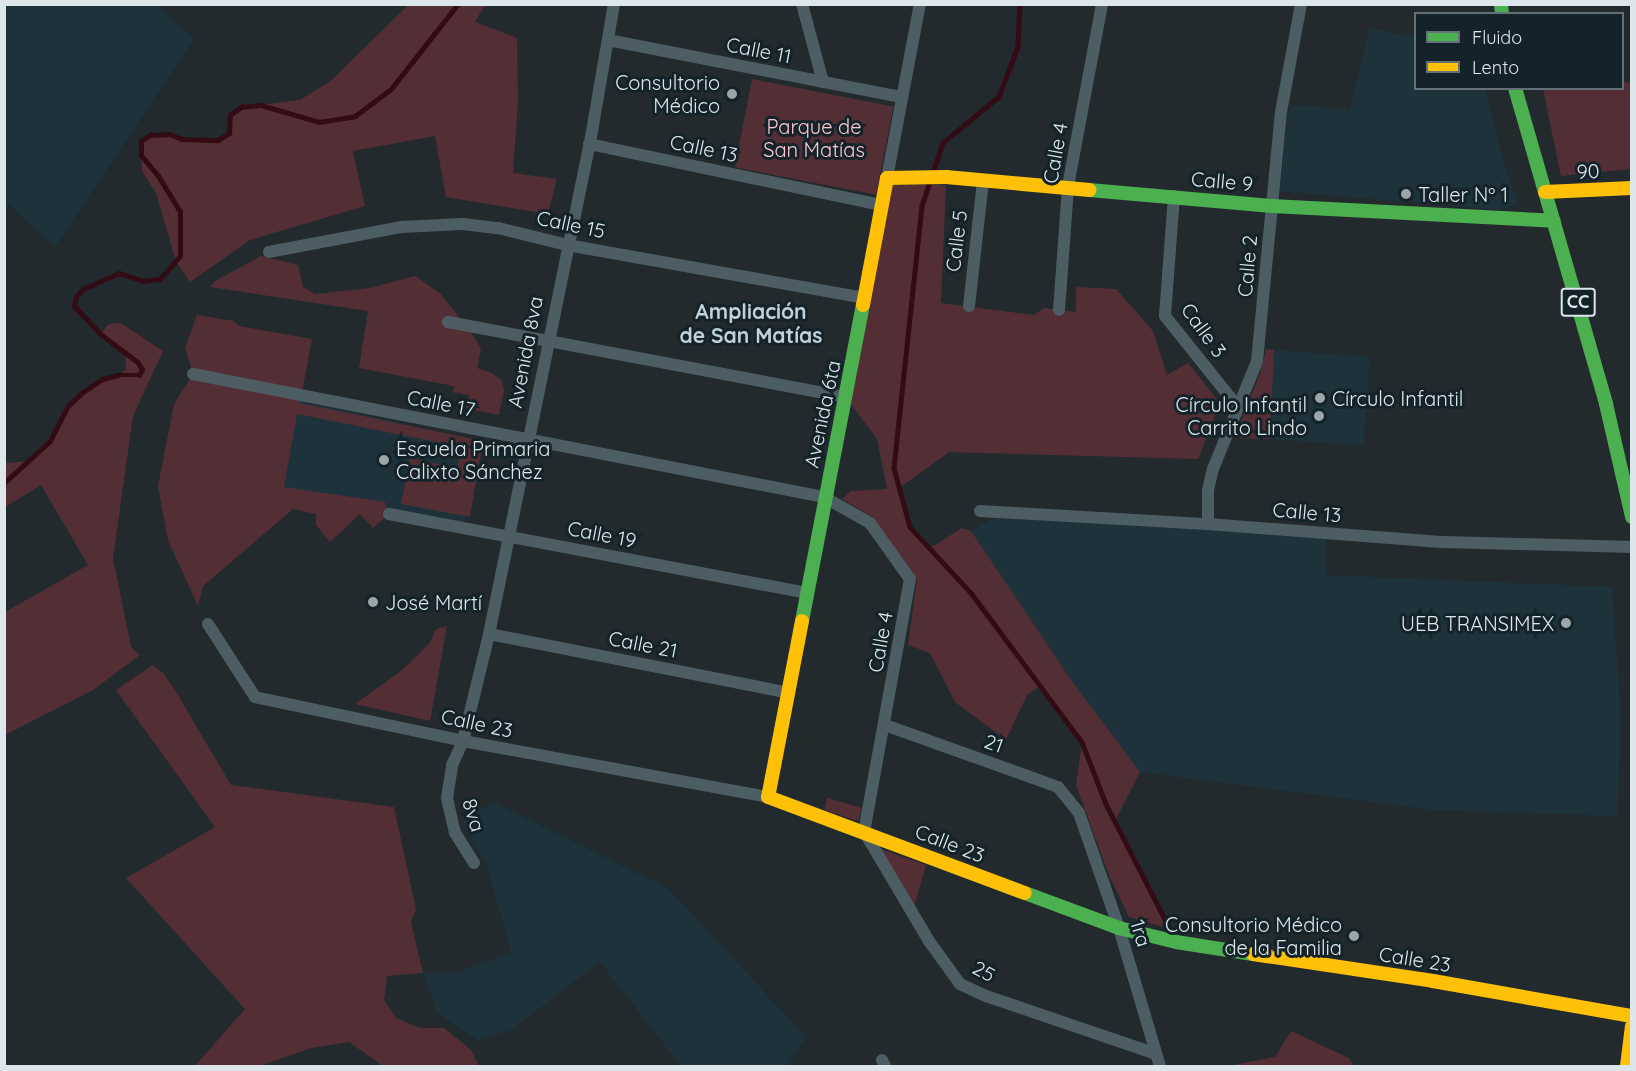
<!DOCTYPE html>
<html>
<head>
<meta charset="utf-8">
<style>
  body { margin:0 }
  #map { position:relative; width:1636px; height:1071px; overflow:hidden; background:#222a2e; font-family:Quicksand,sans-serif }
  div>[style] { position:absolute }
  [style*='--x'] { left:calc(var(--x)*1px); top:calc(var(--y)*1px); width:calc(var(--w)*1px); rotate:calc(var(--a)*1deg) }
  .built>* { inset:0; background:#1d323b; transform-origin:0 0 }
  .green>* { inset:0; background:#542e35; transform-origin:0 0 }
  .stream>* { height:4.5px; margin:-2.25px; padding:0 2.25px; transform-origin:2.25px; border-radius:2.25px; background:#330b15 }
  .street>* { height:12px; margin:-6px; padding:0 6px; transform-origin:6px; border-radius:6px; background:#4d5d64 }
  .fast>* { height:14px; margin:-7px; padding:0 7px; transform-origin:7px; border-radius:7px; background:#4caf50 }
  .slow>* { height:14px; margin:-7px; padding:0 7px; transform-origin:7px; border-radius:7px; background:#ffc107 }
  .dots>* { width:16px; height:16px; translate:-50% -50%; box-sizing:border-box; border:3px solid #132329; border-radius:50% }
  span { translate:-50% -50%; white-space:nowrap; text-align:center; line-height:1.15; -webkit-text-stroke:6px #132329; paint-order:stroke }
  .shield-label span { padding:2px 4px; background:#132329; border:2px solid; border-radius:4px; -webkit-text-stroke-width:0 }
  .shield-label { font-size:18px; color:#dde7eb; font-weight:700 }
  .street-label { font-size:20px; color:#dde7eb }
  .poi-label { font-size:20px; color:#dde7eb }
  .right { translate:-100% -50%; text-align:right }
  .left { translate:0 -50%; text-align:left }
  .park-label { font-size:20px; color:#fec8ce }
  .neighbourhood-label { font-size:21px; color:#bfd2da; font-weight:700 }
  .frame { position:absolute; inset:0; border:6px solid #dde7eb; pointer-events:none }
  .legend { position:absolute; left:1414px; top:12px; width:210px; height:78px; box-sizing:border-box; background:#132329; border:2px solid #647177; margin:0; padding:8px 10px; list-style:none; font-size:18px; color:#dde7eb }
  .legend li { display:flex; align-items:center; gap:12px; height:30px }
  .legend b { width:30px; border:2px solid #647177 }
</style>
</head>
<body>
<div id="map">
  <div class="built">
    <div style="clip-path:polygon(4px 5px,156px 5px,194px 39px,55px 247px,5px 201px)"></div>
    <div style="clip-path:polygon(1370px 28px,1415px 37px,1416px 88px,1485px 89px,1503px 161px,1518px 204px,1499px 210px,1280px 191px,1289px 104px,1350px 110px)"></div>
    <div style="left:1274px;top:350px;width:96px;height:89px;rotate:4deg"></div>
    <div style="left:300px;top:400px;width:188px;height:89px;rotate:13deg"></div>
    <div style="clip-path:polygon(994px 518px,1203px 526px,1326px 536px,1326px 575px,1612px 587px,1621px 719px,1617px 816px,1434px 810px,1140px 772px,1069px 677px,971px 531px)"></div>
    <div style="clip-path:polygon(493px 802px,669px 889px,806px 1037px,788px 1066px,681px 1066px,600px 962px,511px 1030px,479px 1041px,438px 1013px,423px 973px,455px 973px,511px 952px,488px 869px,462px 821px)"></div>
  </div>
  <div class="green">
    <div style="clip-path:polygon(409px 4px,485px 5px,475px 22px,517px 38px,518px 102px,513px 173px,557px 179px,548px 214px,446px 197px,435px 136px,353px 151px,365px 206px,250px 240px,190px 282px,176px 261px,156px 193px,142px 171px,141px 141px,150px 135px,170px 134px,182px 139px,218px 140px,229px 133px,230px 115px,241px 107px,300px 100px,332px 80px)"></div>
    <div style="left:752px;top:79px;width:144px;height:90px;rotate:11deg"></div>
    <div style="clip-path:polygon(1623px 82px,1631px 83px,1631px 169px,1561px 176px,1543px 89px,1622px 88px)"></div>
    <div style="clip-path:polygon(891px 185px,946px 185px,941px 303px,1034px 315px,1044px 308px,1076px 312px,1076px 287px,1116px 289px,1153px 331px,1167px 375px,1188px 363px,1220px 403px,1198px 459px,949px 452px,899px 488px,910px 527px,930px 548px,962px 528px,971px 531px,1069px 677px,1140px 772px,1115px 821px,1170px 929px,1129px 917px,1109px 875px,1076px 785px,1082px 742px,1040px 686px,1027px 695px,1006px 740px,955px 702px,930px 653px,908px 645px,917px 579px,872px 517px,842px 499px,851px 491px,887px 489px,877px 439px,850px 403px)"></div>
    <div style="clip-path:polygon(261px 256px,298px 265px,303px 287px,315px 294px,370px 288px,415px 276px,440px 293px,471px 332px,481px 349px,477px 368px,492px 373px,502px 381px,504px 390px,499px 415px,466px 408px,469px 395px,453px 392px,454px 386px,359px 368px,368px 311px,210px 287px,215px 281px)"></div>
    <div style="clip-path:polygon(197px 315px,234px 321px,239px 326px,312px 339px,300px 403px,483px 441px,470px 517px,401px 504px,410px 458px,457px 468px,461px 447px,297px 414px,284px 487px,385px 502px,389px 514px,373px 528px,360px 514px,330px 542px,316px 525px,316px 514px,293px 509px,203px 586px,198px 606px,168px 540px,158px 486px,174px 404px,193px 374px,185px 348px)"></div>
    <div style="clip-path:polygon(121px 323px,163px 351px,133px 416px,113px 558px,131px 647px,140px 655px,93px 690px,5px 735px,5px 612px,88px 565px,41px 485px,5px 507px,5px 463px,31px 461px,50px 441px,68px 406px,102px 379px,121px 374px,126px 369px,125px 353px,100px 334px,109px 324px)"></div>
    <div style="clip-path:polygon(1266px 349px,1274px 350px,1270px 439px,1234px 438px,1261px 371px)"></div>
    <div style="clip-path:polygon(447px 626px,430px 721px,355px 704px,401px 671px,429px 644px,436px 629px)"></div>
    <div style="clip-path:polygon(153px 665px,163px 673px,176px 692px,231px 785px,394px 807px,416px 910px,411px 922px,423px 973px,387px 976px,384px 1000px,396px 1018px,420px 1028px,444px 1028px,471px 1050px,479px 1066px,383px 1066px,349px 1042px,311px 1048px,260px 1066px,195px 1066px,245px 1009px,126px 878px,215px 827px,116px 690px)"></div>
    <div style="clip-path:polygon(827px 798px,862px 808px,858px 821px,825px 810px)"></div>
    <div style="clip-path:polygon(880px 849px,926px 865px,914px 907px)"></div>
    <div style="clip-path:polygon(1291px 1031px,1349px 1058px,1354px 1066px,1236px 1066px,1238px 1064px,1275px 1057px)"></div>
  </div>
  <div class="stream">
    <div style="--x:1020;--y:4;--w:43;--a:92.7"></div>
    <div style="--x:1018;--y:47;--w:53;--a:110.8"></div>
    <div style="--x:999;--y:97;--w:72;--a:140.6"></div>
    <div style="--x:943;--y:143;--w:66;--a:108.4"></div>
    <div style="--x:922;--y:206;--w:263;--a:96.1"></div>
    <div style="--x:894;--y:468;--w:61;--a:74.8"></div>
    <div style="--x:910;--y:527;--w:91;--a:47.2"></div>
    <div style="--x:972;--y:594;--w:184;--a:53.4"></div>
    <div style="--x:1082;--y:742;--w:66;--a:68.8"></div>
    <div style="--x:1106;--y:804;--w:149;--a:62.9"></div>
    <div style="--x:4;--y:483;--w:62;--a:-42.4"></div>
    <div style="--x:50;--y:441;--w:39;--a:-63"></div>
    <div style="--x:68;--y:406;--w:21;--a:-43"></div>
    <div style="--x:83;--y:392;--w:23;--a:-34"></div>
    <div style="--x:102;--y:379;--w:16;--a:-14"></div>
    <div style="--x:118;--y:375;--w:21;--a:0"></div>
    <div style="--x:139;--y:375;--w:6;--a:-59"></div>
    <div style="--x:142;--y:370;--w:8;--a:-120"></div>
    <div style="--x:138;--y:363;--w:48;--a:-142.7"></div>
    <div style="--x:100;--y:334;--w:38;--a:-133"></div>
    <div style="--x:74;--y:306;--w:9;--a:-77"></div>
    <div style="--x:76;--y:297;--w:11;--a:-49"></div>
    <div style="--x:83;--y:289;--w:39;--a:-24"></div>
    <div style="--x:119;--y:273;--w:25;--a:18"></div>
    <div style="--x:143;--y:281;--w:17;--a:-7"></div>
    <div style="--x:160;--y:279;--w:30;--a:-49"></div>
    <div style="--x:180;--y:256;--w:44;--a:-90"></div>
    <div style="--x:180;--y:212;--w:42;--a:-121.4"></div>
    <div style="--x:158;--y:176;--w:26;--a:-130"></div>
    <div style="--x:141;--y:156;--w:15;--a:-90"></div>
    <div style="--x:141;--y:141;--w:11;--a:-34"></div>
    <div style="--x:150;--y:135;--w:20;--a:-3"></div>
    <div style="--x:170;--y:134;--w:13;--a:23"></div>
    <div style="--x:182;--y:139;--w:36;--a:2"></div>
    <div style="--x:218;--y:140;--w:13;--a:-32"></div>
    <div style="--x:229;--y:133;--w:18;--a:-87"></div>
    <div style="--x:230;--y:115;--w:14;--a:-36"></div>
    <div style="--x:241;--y:107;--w:20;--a:-6"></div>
    <div style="--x:261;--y:105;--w:60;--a:16.3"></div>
    <div style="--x:319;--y:122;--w:36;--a:-9"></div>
    <div style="--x:355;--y:116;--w:45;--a:-36.9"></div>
    <div style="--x:391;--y:89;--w:108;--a:-51.8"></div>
  </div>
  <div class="street">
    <div style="--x:802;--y:4;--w:81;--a:74.9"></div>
    <div style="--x:608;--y:40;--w:299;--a:11"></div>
    <div style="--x:589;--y:144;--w:299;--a:11.8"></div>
    <div style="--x:887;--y:178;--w:177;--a:-79.3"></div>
    <div style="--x:1174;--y:196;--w:120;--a:94.3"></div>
    <div style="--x:1165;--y:316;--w:115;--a:51.3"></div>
    <div style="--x:269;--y:252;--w:134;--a:-10.7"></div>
    <div style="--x:401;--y:227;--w:62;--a:-2.8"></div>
    <div style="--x:463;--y:224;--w:35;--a:7"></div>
    <div style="--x:498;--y:228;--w:71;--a:13.8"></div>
    <div style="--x:567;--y:245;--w:302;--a:10.1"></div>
    <div style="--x:969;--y:306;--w:126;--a:-83.6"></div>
    <div style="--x:1059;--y:310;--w:124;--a:-85.8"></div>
    <div style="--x:1068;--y:186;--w:185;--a:-79.4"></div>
    <div style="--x:448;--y:322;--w:405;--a:10.7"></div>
    <div style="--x:193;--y:374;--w:643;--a:11.03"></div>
    <div style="--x:824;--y:497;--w:53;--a:29.5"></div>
    <div style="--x:870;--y:523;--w:69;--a:54.5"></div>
    <div style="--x:910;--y:579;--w:257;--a:100.3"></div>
    <div style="--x:864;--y:832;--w:13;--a:58"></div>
    <div style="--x:871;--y:843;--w:114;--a:59.4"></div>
    <div style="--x:929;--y:941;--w:53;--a:54.2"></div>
    <div style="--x:960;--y:984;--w:29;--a:25"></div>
    <div style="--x:986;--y:996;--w:180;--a:18.8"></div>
    <div style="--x:980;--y:511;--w:228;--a:3.3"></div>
    <div style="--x:1208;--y:524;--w:237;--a:4.4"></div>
    <div style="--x:1444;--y:542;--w:188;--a:1.5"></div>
    <div style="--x:389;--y:514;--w:425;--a:10.7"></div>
    <div style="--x:1208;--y:524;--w:34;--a:-90"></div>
    <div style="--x:1208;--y:490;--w:22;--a:-77"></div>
    <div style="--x:1213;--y:469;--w:117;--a:-67.8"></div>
    <div style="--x:1257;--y:361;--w:250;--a:-84.5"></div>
    <div style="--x:1281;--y:112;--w:110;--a:-79.5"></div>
    <div style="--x:208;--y:624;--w:87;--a:57.2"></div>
    <div style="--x:255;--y:697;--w:213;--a:11.9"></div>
    <div style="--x:463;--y:741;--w:310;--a:10.4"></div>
    <div style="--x:489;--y:634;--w:306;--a:11.1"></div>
    <div style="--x:885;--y:725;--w:184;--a:19.7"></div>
    <div style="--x:1058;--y:787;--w:33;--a:51"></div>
    <div style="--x:1079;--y:813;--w:122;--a:70.8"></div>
    <div style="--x:1119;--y:928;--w:144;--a:73.5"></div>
    <div style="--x:474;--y:863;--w:36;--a:-122"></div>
    <div style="--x:455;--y:833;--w:36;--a:-103"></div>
    <div style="--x:447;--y:798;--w:33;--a:-81"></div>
    <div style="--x:452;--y:765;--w:26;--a:-65"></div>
    <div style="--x:463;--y:741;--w:110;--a:-76.3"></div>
    <div style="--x:489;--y:634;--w:507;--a:-78.4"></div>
    <div style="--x:591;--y:137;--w:135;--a:-80.2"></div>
    <div style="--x:882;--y:1060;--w:7;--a:63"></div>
  </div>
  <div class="fast">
    <div style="--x:1501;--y:4;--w:10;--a:84"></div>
    <div style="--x:1515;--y:88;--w:329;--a:73.9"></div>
    <div style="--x:1606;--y:404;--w:116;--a:77"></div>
    <div style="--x:1089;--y:190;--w:184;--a:5"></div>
    <div style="--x:1272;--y:206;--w:282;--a:3"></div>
    <div style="--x:802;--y:621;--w:322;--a:-79.1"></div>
    <div style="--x:1025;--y:893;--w:100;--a:20.4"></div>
    <div style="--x:1119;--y:928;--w:59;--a:13.8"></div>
    <div style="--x:1176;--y:942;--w:78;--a:8.9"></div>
  </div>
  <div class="slow">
    <div style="--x:1545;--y:192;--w:87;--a:-2.6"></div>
    <div style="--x:863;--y:305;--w:129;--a:-79.3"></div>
    <div style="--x:887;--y:178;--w:59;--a:-1"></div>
    <div style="--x:946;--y:177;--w:144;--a:5.2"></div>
    <div style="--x:802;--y:621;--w:179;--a:100.9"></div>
    <div style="--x:768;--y:797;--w:274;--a:20.5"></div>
    <div style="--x:1253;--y:954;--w:182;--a:8.5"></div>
    <div style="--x:1433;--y:981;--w:202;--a:10"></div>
    <div style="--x:1627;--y:1066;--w:40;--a:-82.9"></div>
  </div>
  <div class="dots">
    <div style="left:732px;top:94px;background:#9ca5a9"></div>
    <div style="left:1406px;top:194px;background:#9ca5a9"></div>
    <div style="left:1320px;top:398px;background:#9ca5a9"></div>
    <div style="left:1319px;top:416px;background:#9ca5a9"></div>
    <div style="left:384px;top:460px;background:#9ca5a9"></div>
    <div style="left:373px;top:602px;background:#9ca5a9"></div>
    <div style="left:1566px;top:623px;background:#9ca5a9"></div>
    <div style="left:1354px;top:936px;background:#9ca5a9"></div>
  </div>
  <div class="shield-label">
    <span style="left:1578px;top:302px">CC</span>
  </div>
  <div class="street-label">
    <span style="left:759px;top:50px;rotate:11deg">Calle 11</span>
    <span style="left:704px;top:148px;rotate:12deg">Calle 13</span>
    <span style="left:1055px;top:153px;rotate:-80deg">Calle 4</span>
    <span style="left:1588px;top:171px;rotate:-3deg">90</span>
    <span style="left:1222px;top:181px;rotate:5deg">Calle 9</span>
    <span style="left:571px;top:224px;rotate:12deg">Calle 15</span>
    <span style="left:956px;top:241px;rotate:-83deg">Calle 5</span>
    <span style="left:1247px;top:266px;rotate:-85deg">Calle 2</span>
    <span style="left:1204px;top:330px;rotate:54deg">Calle 3</span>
    <span style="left:525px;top:352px;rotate:-79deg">Avenida 8va</span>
    <span style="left:441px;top:403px;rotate:11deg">Calle 17</span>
    <span style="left:822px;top:414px;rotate:-78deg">Avenida 6ta</span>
    <span style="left:1307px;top:512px;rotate:5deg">Calle 13</span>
    <span style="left:602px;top:534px;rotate:11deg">Calle 19</span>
    <span style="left:880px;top:642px;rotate:-80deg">Calle 4</span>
    <span style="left:643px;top:644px;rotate:11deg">Calle 21</span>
    <span style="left:477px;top:723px;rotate:12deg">Calle 23</span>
    <span style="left:994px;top:743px;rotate:20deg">21</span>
    <span style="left:474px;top:815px;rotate:73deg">8va</span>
    <span style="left:950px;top:843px;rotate:21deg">Calle 23</span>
    <span style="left:1141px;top:933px;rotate:73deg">1ra</span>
    <span style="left:1415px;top:959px;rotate:9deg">Calle 23</span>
    <span style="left:984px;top:971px;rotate:29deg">25</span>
  </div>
  <div class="poi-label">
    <span class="right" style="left:720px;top:94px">Consultorio<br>Médico</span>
    <span class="left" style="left:1418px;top:194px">Taller Nº 1</span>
    <span class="left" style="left:1332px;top:398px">Círculo Infantil</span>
    <span class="right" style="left:1307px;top:416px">Círculo Infantil<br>Carrito Lindo</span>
    <span class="left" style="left:396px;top:460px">Escuela Primaria<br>Calixto Sánchez</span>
    <span class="left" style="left:385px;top:602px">José Martí</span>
    <span class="right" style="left:1554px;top:623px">UEB TRANSIMEX</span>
    <span class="right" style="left:1342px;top:936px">Consultorio Médico<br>de la Familia</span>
  </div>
  <div class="park-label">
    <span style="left:814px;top:138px">Parque de<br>San Matías</span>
  </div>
  <div class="neighbourhood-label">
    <span style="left:751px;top:323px">Ampliación<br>de San Matías</span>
  </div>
  <div class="frame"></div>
  <ul class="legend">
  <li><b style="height:8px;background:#4caf50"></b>Fluido</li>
  <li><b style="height:8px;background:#ffc107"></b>Lento</li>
  </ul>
</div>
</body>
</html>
